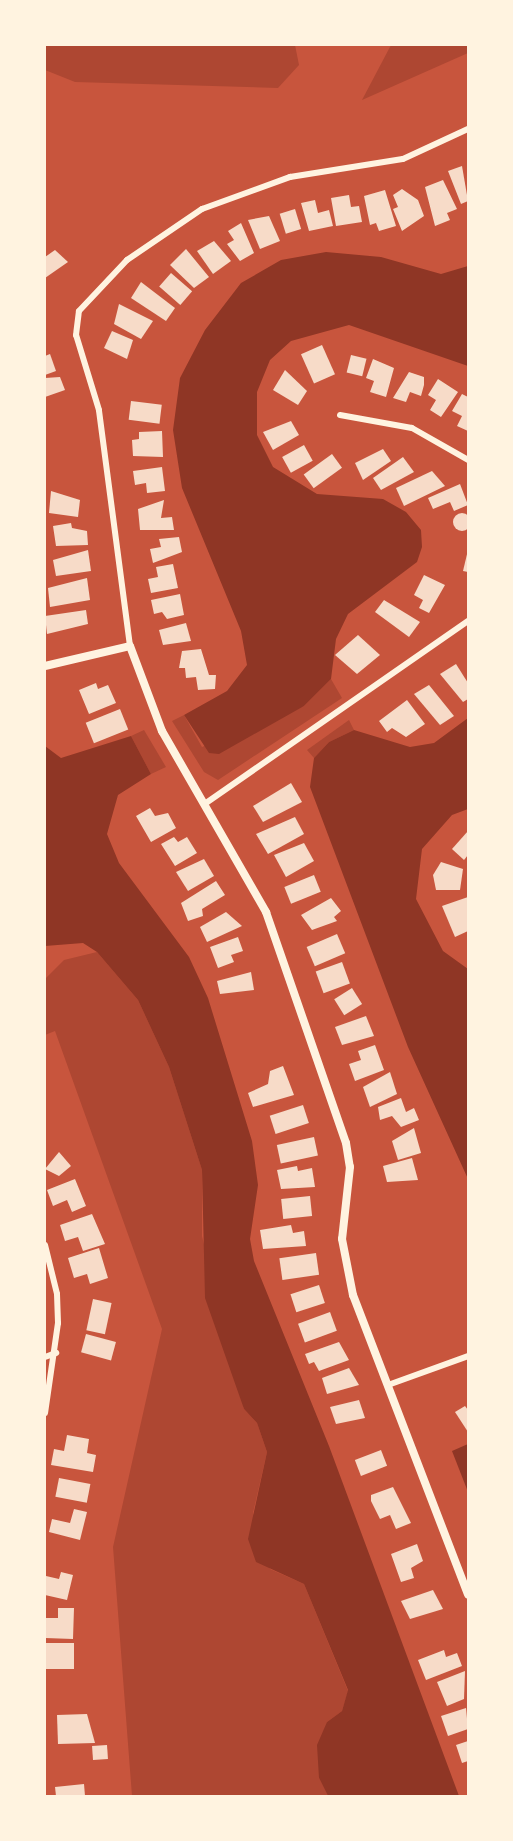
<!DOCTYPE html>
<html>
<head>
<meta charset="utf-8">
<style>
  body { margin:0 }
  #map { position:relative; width:513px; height:1841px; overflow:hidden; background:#c8553d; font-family:Montserrat,sans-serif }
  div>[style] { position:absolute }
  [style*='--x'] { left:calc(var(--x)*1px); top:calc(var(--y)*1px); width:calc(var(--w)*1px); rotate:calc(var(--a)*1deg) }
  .green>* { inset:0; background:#ae4732 }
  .water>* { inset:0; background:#8f3625 }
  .building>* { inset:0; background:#f7dbc8; transform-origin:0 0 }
  .round { border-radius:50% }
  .minor>* { height:6px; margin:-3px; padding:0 3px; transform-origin:3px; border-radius:3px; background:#fff3e0 }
  .tertiary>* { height:8px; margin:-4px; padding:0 4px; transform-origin:4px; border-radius:4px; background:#fff3e0 }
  span { translate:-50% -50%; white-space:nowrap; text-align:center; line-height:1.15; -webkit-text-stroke:6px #fff3e0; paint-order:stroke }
  .frame { position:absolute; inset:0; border:46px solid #fff3e0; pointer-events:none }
</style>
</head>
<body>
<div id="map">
  <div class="green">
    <div style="clip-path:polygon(45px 45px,295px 45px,299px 65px,278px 88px,75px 82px,45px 70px)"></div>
    <div style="clip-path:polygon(391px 45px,468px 45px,468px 53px,362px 100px)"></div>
    <div style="clip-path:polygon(331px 679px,342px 698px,218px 780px,204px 772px,172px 721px,184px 715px,202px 747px,304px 706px)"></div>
    <div style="clip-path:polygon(349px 720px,354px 730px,329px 742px,314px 758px,307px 750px)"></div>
    <div style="clip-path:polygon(144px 730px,166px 767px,151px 774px,131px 736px)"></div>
    <div style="clip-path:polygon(97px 952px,138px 1000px,169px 1067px,202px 1170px,202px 1236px,244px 1409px,257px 1423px,267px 1452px,253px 1513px,270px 1569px,304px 1584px,348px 1691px,342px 1711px,327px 1722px,319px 1778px,328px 1796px,132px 1796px,113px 1547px,162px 1329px,55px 1031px,45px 1035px,45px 979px,64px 960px)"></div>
  </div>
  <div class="water">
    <div style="clip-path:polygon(326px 252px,381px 257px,441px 274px,468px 266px,468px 366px,349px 325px,291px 341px,270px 360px,257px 392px,257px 435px,273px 467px,317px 494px,383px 499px,406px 512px,421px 530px,422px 547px,417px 562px,348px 614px,336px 639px,331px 679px,304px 706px,219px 754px,209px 753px,184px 715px,227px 691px,247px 665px,241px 631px,182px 488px,173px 430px,180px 378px,205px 330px,241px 283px,281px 260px)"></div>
    <div style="clip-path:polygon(468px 718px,468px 809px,452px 815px,422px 849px,416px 899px,443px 951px,468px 969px,468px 1179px,408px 1047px,310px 787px,314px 758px,329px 742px,354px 730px,410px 747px,434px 743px)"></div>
    <div style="clip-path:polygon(131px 736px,151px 774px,118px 795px,107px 834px,119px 863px,189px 957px,208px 998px,252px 1141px,258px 1185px,250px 1239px,254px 1261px,329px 1446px,459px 1796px,328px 1796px,319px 1778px,317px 1745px,327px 1722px,342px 1711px,348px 1690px,304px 1584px,256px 1562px,248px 1539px,267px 1452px,257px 1423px,244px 1409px,205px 1298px,202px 1170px,169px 1067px,138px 1000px,97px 952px,83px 943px,45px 946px,45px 746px,61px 758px)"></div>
    <div style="clip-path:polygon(468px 1444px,468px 1492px,452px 1451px)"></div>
  </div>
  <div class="building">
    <div style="clip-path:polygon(462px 166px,468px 201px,461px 204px,448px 171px)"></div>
    <div style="clip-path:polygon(443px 180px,457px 209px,447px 213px,450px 220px,435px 226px,425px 187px)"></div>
    <div style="clip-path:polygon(402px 189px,418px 200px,424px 216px,402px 231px,393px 209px,398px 207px,393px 195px)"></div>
    <div style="clip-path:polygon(385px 190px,396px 226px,379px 231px,376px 223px,370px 225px,364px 196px)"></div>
    <div style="clip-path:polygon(349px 195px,351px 207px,359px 206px,362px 222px,336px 226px,331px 198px)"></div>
    <div style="clip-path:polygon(315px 200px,318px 213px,329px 210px,333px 226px,309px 231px,301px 203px)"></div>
    <div style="left:295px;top:209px;width:21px;height:16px;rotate:73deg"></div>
    <div style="clip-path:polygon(269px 216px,280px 241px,260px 249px,248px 220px)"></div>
    <div style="clip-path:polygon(241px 223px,254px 253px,240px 261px,227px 244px,234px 240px,228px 231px)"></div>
    <div style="clip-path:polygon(214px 241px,231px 261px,213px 274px,197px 251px)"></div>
    <div style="clip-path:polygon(186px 249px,209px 277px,194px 288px,170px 265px)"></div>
    <div style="clip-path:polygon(55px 250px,68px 262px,45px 278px,45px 257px)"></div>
    <div style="left:171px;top:273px;width:28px;height:18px;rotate:41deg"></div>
    <div style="clip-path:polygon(141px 282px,175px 308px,166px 321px,131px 298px)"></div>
    <div style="clip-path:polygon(119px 304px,153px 321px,141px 339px,114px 324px)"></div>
    <div style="clip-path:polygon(112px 331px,133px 340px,127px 359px,104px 348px)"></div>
    <div style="left:322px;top:345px;width:32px;height:23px;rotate:66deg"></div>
    <div style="clip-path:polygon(50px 354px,56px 371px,45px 375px,45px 356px)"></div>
    <div style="left:351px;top:355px;width:16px;height:18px;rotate:14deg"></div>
    <div style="clip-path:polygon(373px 359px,394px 368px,386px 397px,370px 392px,374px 381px,366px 378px)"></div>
    <div style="clip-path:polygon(285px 370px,307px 391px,298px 405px,273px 390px)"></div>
    <div style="clip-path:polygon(409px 372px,424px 377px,424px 385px,421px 396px,410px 392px,406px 402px,393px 398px)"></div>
    <div style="clip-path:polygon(60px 377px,65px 390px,45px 397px,45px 378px)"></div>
    <div style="clip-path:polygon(438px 379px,458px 392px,441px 417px,430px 410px,436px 400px,428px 395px)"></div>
    <div style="clip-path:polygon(462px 394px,468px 397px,468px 431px,457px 426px,462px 416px,452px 411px)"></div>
    <div style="left:131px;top:401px;width:31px;height:19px;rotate:7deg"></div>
    <div style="clip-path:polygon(291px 421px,299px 435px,273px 450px,263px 432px)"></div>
    <div style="clip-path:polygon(162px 431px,163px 457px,133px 456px,132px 440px,139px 439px,139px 432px)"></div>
    <div style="left:304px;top:445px;width:18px;height:25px;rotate:61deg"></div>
    <div style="clip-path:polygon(383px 449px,391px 461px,363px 480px,355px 463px)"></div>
    <div style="left:332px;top:454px;width:17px;height:35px;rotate:54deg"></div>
    <div style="clip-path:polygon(403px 457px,414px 472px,381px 490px,373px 478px)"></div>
    <div style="clip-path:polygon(162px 467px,165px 491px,147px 493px,146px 483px,135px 485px,133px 471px)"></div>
    <div style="clip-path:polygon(432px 471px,445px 486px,404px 506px,396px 488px)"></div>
    <div style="clip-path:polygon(460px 484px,468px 505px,454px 511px,450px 502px,433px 509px,428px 498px)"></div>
    <div style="clip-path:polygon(51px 491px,80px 500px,78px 517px,49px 513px)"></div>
    <div style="clip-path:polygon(164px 500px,161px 518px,172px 517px,174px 530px,140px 530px,138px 509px)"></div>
    <div class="round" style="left:453px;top:513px;width:18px;height:18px"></div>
    <div style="clip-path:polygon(71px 523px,72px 528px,87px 531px,88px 545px,56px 546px,53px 526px)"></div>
    <div style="clip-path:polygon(179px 537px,182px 552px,153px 563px,150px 549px,161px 547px,159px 539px)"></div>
    <div style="clip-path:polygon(88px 550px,91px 571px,56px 576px,53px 560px)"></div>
    <div style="clip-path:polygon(468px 550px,468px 572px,463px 571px)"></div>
    <div style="clip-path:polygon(173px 564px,178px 588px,151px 593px,148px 579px,158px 577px,156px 567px)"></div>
    <div style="clip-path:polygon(424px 575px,445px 585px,429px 613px,419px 608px,423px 600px,414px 595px)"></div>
    <div style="clip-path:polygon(87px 578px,90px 600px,50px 607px,48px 588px)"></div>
    <div style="clip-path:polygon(180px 594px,184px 615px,167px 619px,162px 612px,154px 614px,151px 600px)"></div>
    <div style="clip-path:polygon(384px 600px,420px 622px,409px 637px,375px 612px)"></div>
    <div style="clip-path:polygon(86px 610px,88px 624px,47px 634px,45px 616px)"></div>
    <div style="clip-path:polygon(186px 623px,191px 641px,163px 645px,159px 630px)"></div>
    <div style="clip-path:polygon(358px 635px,380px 655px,357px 674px,335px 655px)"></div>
    <div style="clip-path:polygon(201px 649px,209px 675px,216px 675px,215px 689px,198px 690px,196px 677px,186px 678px,185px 668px,179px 668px,182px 651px)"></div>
    <div style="clip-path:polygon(456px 664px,468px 683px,468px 699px,463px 702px,440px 674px)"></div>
    <div style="clip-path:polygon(96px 683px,98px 689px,108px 685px,116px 703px,89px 714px,79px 690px)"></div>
    <div style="clip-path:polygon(429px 685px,454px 716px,440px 725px,414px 694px)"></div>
    <div style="clip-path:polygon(407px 700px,425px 724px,406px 737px,392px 728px,387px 732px,379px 721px)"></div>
    <div style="left:120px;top:709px;width:22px;height:37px;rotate:68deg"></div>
    <div style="clip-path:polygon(291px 783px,302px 802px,263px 822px,253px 806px)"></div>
    <div style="clip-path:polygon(150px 808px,155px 816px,168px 813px,176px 828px,151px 842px,136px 816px)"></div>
    <div style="clip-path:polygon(295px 817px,304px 834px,268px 854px,256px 834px)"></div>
    <div style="clip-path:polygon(468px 831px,468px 855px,464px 860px,452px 849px)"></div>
    <div style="clip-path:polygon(174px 837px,178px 842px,187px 837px,197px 853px,175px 866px,161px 844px)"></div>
    <div style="clip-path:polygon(304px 843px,314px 861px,286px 877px,274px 855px)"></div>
    <div style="clip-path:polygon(204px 859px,214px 876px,188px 891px,176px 872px)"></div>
    <div style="clip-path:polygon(441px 862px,463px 869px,460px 890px,436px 890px,433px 875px)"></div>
    <div style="left:314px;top:875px;width:18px;height:32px;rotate:68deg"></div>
    <div style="clip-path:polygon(216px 881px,225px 895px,202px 909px,203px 916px,188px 921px,181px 903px)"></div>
    <div style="clip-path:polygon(468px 897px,468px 931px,455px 937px,442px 906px)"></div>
    <div style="clip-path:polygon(331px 898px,341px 911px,334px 917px,337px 921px,312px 930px,301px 915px)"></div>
    <div style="clip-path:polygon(226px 912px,242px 926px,207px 942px,200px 927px)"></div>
    <div style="left:337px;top:934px;width:21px;height:33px;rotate:67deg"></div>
    <div style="clip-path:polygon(238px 937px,243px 951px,231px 955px,234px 962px,218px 968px,210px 947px)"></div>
    <div style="left:342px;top:962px;width:23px;height:28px;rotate:70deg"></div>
    <div style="clip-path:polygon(251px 972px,254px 990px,220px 994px,217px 981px)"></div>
    <div style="left:352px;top:988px;width:19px;height:21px;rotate:58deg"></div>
    <div style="clip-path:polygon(366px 1016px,374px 1036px,342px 1045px,335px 1027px)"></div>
    <div style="clip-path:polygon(375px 1045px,384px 1070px,355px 1081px,349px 1064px,361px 1060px,358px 1051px)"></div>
    <div style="clip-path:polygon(283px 1066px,294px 1095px,253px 1107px,248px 1093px,268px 1084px,270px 1071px)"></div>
    <div style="clip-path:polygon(390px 1072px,397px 1094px,370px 1107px,363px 1087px)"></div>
    <div style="clip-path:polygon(401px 1098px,406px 1112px,414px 1108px,419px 1120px,401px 1127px,392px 1116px,380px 1120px,378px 1107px)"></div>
    <div style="left:303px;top:1105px;width:19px;height:35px;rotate:72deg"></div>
    <div style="clip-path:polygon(414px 1128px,421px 1153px,398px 1160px,392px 1141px)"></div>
    <div style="left:314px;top:1137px;width:19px;height:38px;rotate:78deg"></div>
    <div style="clip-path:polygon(59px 1152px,71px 1166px,59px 1176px,45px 1169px)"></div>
    <div style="clip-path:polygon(412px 1158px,418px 1180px,387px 1182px,383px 1166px)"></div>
    <div style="clip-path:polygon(297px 1166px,298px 1171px,312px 1168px,315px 1187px,281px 1189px,277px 1170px)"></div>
    <div style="clip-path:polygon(75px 1179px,86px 1206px,72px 1212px,67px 1200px,53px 1206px,47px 1190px)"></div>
    <div style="left:310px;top:1196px;width:20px;height:29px;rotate:84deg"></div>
    <div style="clip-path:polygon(92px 1214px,105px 1244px,83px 1251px,78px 1237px,65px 1241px,60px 1225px)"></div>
    <div style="clip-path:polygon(291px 1225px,293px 1233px,304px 1231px,306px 1246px,263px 1249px,260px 1230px)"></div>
    <div style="clip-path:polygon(99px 1248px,108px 1278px,90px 1284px,87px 1274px,74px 1278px,68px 1258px)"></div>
    <div style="left:316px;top:1253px;width:22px;height:37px;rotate:82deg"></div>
    <div style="left:319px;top:1285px;width:19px;height:30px;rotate:72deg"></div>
    <div style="left:93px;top:1299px;width:19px;height:32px;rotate:12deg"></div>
    <div style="left:330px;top:1312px;width:20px;height:34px;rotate:70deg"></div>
    <div style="left:86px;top:1334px;width:31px;height:19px;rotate:15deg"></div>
    <div style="clip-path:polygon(339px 1342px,349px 1360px,319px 1371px,314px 1362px,309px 1364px,305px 1354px)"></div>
    <div style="clip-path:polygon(349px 1368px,359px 1385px,327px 1394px,322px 1378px)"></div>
    <div style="clip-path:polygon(359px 1400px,365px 1418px,336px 1424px,330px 1407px)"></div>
    <div style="clip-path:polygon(465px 1406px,468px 1410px,468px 1432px,455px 1412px)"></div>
    <div style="clip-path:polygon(67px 1435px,89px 1439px,87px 1453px,96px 1455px,93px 1472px,51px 1465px,54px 1449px,64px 1451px)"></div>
    <div style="left:381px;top:1450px;width:17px;height:28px;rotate:69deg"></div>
    <div style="left:59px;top:1478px;width:32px;height:19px;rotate:11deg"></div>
    <div style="clip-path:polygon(393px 1487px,411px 1523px,396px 1529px,390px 1515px,380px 1519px,371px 1501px,371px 1495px)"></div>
    <div style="clip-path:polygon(74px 1509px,87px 1512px,80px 1540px,49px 1532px,52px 1519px,70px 1523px)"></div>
    <div style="clip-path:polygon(417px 1544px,423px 1561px,411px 1568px,414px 1578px,401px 1582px,391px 1554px)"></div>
    <div style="clip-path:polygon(61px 1572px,73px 1575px,67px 1600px,45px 1595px,46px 1576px,59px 1579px)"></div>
    <div style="clip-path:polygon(433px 1590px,443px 1609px,410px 1619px,401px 1601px)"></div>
    <div style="clip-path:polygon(58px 1608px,74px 1608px,73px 1639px,45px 1638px,45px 1618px,58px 1618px)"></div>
    <div style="left:45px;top:1643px;width:29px;height:26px"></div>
    <div style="clip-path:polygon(444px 1650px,446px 1657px,457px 1653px,462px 1666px,426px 1680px,418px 1660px)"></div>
    <div style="clip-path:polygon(465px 1671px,464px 1699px,447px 1706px,437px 1682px)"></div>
    <div style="clip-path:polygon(466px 1708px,468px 1729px,448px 1736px,441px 1716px)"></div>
    <div style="clip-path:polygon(87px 1714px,95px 1743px,58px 1744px,57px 1715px)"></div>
    <div style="clip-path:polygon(468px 1741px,468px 1761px,462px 1763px,456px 1745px)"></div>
    <div style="left:107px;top:1745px;width:14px;height:15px;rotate:86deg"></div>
    <div style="clip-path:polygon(84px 1784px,85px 1796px,56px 1796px,55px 1787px)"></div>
  </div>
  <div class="minor">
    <div style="--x:340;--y:415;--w:73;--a:10.2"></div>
    <div style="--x:412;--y:428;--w:64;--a:29.7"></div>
    <div style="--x:130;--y:646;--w:238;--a:-97.5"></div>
    <div style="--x:99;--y:410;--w:78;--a:-107"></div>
    <div style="--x:76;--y:335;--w:24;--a:-83"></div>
    <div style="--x:79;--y:311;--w:70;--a:-46.7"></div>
    <div style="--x:127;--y:260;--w:91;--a:-34.2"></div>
    <div style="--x:202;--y:209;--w:94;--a:-20"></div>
    <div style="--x:290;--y:177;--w:114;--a:-9.1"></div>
    <div style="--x:403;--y:159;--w:72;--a:-24.8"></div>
    <div style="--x:206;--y:803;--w:319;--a:-34.8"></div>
    <div style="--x:45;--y:1245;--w:50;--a:76.2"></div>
    <div style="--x:57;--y:1294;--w:29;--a:88"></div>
    <div style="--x:58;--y:1323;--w:91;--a:98.2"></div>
    <div style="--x:45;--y:1357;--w:12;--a:-20"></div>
    <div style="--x:388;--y:1385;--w:85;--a:-19.9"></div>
  </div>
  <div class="tertiary">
    <div style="--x:45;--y:666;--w:87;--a:-13.2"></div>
    <div style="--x:130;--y:646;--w:91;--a:69.4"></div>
    <div style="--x:162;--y:731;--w:209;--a:60.1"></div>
    <div style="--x:266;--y:912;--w:244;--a:70.9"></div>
    <div style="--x:346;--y:1143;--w:24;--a:81"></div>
    <div style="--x:350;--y:1167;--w:72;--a:96.3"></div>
    <div style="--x:342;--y:1239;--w:57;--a:78.9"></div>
    <div style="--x:353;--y:1295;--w:321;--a:69"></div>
  </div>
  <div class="frame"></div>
</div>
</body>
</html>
